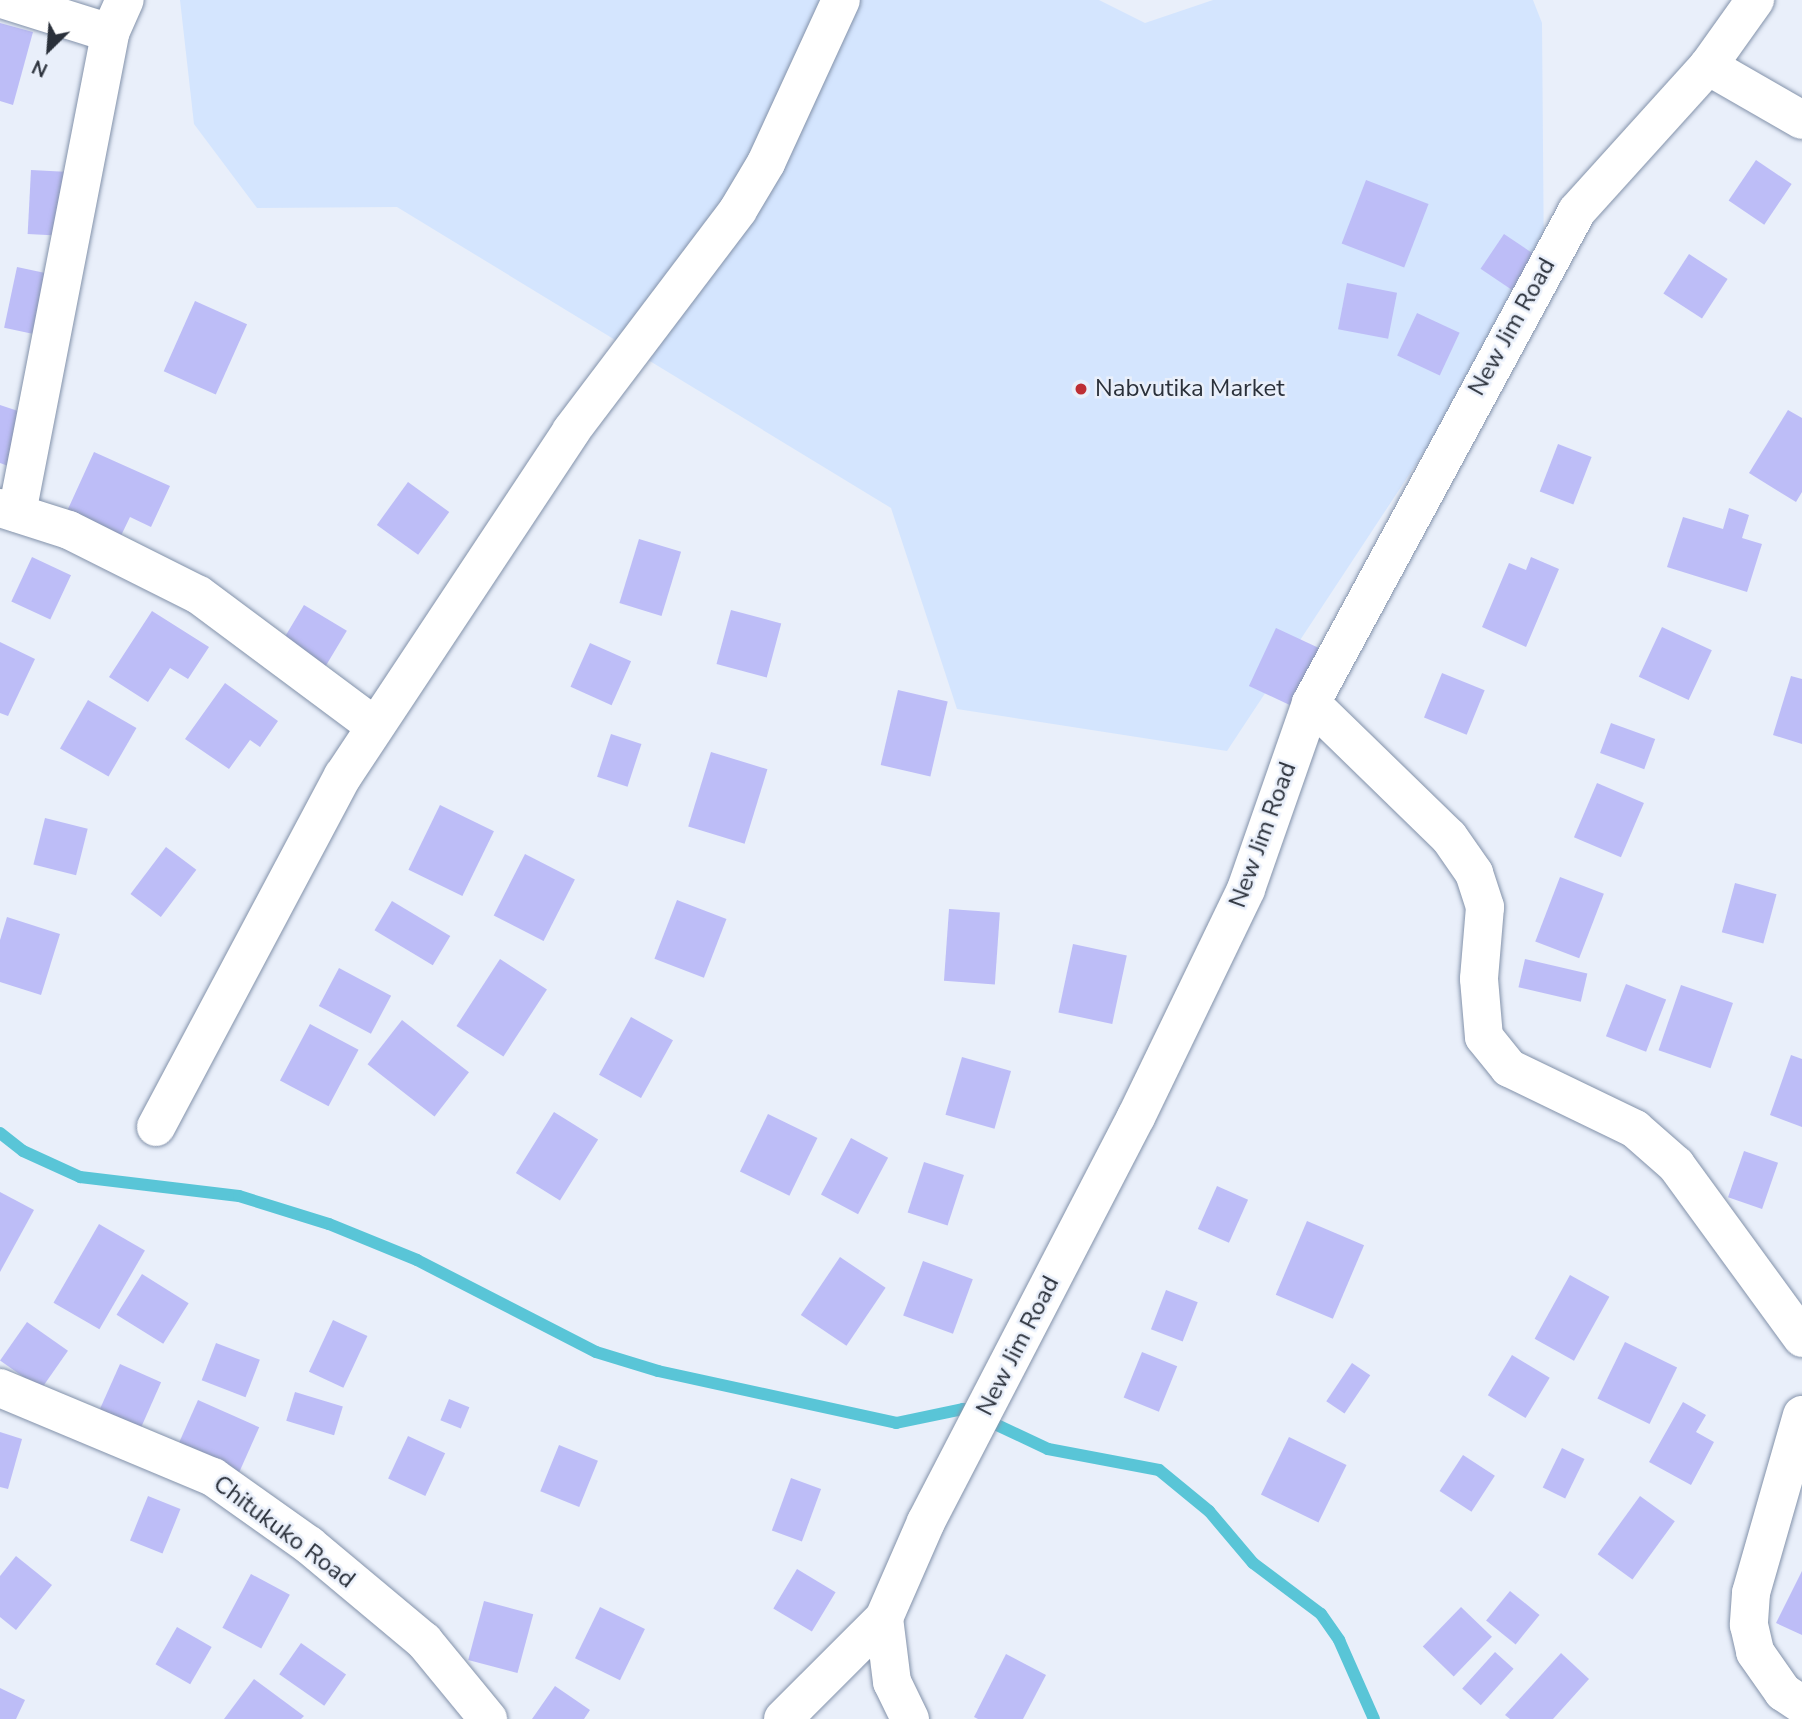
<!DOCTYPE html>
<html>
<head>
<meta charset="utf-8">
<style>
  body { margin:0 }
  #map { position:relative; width:1802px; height:1719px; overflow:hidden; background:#e9effa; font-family:"Nunito Sans",sans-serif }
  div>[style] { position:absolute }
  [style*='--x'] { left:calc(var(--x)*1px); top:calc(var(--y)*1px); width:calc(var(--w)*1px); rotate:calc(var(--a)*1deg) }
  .built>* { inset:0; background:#d4e5fe }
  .stream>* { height:12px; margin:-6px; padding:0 6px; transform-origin:6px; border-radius:6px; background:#59c5d7 }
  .building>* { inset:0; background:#bdbdf7; transform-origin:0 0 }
  .roads { filter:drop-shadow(0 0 2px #8392aa) drop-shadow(0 0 2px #8392aa) }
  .minor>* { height:38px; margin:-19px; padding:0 19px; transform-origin:19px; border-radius:19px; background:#fff }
  .dots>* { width:19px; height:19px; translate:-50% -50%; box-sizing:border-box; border:4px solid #e9effa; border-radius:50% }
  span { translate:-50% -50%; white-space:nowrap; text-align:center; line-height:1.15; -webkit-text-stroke:5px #e9effa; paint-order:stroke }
  .street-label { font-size:24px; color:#2a303a }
  .poi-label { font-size:24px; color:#2a303a }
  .left { translate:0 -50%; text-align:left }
  .north { position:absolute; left:14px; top:14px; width:70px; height:70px; -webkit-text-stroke:5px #e9effa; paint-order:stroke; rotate:205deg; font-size:19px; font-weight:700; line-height:28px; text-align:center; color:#2a303a }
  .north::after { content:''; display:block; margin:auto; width:24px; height:32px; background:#2a303a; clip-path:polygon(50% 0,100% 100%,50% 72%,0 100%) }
</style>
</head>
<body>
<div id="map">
  <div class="built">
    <div style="clip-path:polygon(180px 0,1099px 0,1145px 23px,1213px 0,1533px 0,1542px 23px,1544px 270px,1227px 751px,957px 709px,891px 508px,397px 207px,257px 208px,194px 124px)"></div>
  </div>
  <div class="stream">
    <div style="--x:0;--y:1133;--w:29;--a:38"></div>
    <div style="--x:23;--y:1151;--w:63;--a:24.5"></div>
    <div style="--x:80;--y:1177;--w:160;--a:6.8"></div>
    <div style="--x:239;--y:1196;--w:94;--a:17.3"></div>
    <div style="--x:329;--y:1224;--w:95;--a:22.2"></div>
    <div style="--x:417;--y:1260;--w:201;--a:27.2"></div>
    <div style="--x:596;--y:1352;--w:65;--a:17"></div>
    <div style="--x:658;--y:1371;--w:244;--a:12.3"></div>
    <div style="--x:896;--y:1423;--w:68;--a:-11.8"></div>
    <div style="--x:963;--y:1409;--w:94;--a:25.2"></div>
    <div style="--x:1048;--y:1449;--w:113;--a:10.7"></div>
    <div style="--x:1159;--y:1470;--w:65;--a:39.4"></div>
    <div style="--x:1209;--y:1511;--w:68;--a:49.8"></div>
    <div style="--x:1253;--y:1563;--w:85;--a:36.9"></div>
    <div style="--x:1321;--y:1614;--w:32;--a:55"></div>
    <div style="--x:1339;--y:1640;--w:86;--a:66.1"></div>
  </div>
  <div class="building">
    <div style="clip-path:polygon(0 23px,33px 32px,13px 105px,0 101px)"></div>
    <div style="left:1756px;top:160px;width:43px;height:49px;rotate:34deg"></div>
    <div style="left:31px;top:170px;width:43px;height:64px;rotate:3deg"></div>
    <div style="left:1366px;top:180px;width:67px;height:68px;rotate:21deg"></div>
    <div style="left:1504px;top:234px;width:47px;height:42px;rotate:34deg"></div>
    <div style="left:1689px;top:254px;width:46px;height:47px;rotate:33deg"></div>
    <div style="left:17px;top:267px;width:42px;height:62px;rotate:12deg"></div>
    <div style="left:1347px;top:283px;width:51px;height:47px;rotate:11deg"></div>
    <div style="left:195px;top:301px;width:57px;height:77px;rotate:24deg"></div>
    <div style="left:1417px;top:313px;width:47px;height:47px;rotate:25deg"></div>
    <div style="clip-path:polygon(0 405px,27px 414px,11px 467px,0 463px)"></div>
    <div style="clip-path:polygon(1788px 410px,1802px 418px,1802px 492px,1796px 502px,1749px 473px)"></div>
    <div style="left:1558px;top:444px;width:36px;height:51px;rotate:21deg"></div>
    <div style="clip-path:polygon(94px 452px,170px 486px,151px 527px,130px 517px,117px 544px,63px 520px)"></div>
    <div style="left:408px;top:482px;width:51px;height:53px;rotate:36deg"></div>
    <div style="clip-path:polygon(1729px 508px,1749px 515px,1742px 538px,1762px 544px,1747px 592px,1667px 567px,1683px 517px,1723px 529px)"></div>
    <div style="left:639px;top:539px;width:44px;height:67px;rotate:17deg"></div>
    <div style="left:32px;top:557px;width:43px;height:49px;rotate:25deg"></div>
    <div style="clip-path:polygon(1531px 557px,1559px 569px,1526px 647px,1482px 627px,1509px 563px,1526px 570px)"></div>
    <div style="left:304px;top:605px;width:50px;height:49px;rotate:31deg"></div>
    <div style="left:731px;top:610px;width:52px;height:56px;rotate:15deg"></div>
    <div style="clip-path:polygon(152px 611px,209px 647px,188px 679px,170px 668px,148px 702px,109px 677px)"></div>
    <div style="left:1662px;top:627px;width:55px;height:55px;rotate:25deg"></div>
    <div style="left:1276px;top:628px;width:55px;height:64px;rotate:25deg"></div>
    <div style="clip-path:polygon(0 642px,35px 659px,8px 716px,0 713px)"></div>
    <div style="left:590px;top:643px;width:45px;height:48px;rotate:24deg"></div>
    <div style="left:1442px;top:673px;width:46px;height:48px;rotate:22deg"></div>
    <div style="clip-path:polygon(1791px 676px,1802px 679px,1802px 744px,1773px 735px)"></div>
    <div style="clip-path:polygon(225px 683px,278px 721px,260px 747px,250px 740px,229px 769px,185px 739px)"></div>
    <div style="left:898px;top:690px;width:51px;height:77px;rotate:13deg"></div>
    <div style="left:88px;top:700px;width:56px;height:56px;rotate:30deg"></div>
    <div style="left:1611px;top:723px;width:47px;height:32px;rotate:20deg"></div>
    <div style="left:611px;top:734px;width:32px;height:45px;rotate:18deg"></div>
    <div style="left:711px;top:752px;width:59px;height:78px;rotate:17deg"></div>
    <div style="left:1597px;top:783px;width:51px;height:59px;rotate:23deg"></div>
    <div style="left:440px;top:805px;width:60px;height:72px;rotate:26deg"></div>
    <div style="left:45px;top:818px;width:44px;height:48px;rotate:14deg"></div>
    <div style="left:166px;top:847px;width:38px;height:59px;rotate:37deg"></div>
    <div style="left:525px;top:854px;width:56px;height:69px;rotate:27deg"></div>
    <div style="left:1560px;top:877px;width:47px;height:69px;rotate:21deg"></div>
    <div style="left:1735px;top:883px;width:43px;height:51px;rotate:15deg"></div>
    <div style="left:677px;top:900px;width:53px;height:63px;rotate:21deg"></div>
    <div style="left:392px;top:901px;width:68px;height:34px;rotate:31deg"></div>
    <div style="left:949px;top:909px;width:51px;height:72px;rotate:4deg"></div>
    <div style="clip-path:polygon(7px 917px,60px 934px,41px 995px,0 982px,0 940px)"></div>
    <div style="left:1073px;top:944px;width:55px;height:70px;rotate:12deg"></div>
    <div style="left:500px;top:959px;width:56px;height:80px;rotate:33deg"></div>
    <div style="left:1525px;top:959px;width:64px;height:29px;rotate:13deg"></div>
    <div style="left:339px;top:968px;width:59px;height:43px;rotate:28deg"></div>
    <div style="left:1626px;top:984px;width:43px;height:56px;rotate:21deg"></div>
    <div style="left:1681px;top:985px;width:55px;height:69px;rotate:19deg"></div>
    <div style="left:631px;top:1017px;width:48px;height:66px;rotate:29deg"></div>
    <div style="left:402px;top:1020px;width:85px;height:56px;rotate:38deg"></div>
    <div style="left:310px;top:1024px;width:55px;height:64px;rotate:28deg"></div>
    <div style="clip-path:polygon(1791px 1055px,1802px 1059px,1802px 1127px,1770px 1115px)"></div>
    <div style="left:962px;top:1057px;width:51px;height:60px;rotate:16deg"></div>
    <div style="left:554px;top:1112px;width:52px;height:72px;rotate:32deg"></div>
    <div style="left:768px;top:1114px;width:55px;height:64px;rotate:26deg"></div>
    <div style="left:851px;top:1138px;width:42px;height:64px;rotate:28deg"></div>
    <div style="left:1744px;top:1151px;width:36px;height:49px;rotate:19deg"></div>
    <div style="left:924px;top:1162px;width:42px;height:53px;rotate:18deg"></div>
    <div style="left:1217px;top:1186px;width:34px;height:47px;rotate:24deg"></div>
    <div style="clip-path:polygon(0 1192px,34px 1210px,0 1272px)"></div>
    <div style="left:1307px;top:1221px;width:62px;height:80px;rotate:23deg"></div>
    <div style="left:99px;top:1224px;width:53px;height:91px;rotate:30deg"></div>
    <div style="left:840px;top:1257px;width:55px;height:70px;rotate:34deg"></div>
    <div style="left:923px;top:1261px;width:53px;height:58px;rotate:20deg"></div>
    <div style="left:142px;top:1274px;width:55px;height:48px;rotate:32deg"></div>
    <div style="left:1570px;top:1275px;width:45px;height:73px;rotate:29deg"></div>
    <div style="left:1166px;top:1290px;width:34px;height:42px;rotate:21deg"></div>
    <div style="left:333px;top:1320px;width:38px;height:57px;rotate:25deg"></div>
    <div style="left:27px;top:1322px;width:50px;height:47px;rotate:35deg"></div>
    <div style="left:1625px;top:1342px;width:58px;height:63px;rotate:26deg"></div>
    <div style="left:216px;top:1343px;width:47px;height:40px;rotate:21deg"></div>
    <div style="left:1142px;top:1352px;width:38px;height:49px;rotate:22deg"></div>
    <div style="left:1512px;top:1355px;width:44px;height:47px;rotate:31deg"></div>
    <div style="left:1352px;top:1363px;width:22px;height:46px;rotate:34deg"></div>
    <div style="left:120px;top:1364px;width:45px;height:57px;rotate:24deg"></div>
    <div style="left:295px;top:1392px;width:50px;height:30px;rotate:17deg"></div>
    <div style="left:449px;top:1399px;width:22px;height:23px;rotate:22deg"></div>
    <div style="left:198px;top:1400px;width:67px;height:50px;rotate:24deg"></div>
    <div style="clip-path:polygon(1683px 1402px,1706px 1415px,1696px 1432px,1714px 1442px,1691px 1485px,1649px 1462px)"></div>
    <div style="clip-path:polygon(0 1432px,22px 1439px,8px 1489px,0 1487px)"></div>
    <div style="left:408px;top:1436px;width:41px;height:47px;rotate:25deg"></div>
    <div style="left:1289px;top:1437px;width:64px;height:64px;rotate:26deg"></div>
    <div style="left:559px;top:1445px;width:42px;height:50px;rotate:22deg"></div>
    <div style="left:1562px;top:1448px;width:25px;height:44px;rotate:26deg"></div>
    <div style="left:1463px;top:1455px;width:38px;height:43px;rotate:33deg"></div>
    <div style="left:791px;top:1478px;width:32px;height:56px;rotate:20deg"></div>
    <div style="left:148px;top:1496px;width:35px;height:48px;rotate:22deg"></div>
    <div style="left:1640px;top:1496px;width:43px;height:72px;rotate:36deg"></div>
    <div style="clip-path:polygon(16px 1556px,52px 1585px,16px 1630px,0 1617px,0 1576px)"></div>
    <div style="left:797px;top:1569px;width:45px;height:46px;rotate:31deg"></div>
    <div style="clip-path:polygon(1802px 1571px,1802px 1635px,1776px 1623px)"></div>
    <div style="left:251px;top:1574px;width:44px;height:61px;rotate:28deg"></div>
    <div style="left:1510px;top:1591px;width:38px;height:38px;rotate:39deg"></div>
    <div style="left:484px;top:1601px;width:51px;height:61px;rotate:15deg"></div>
    <div style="left:600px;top:1607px;width:50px;height:57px;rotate:26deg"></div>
    <div style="left:1461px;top:1607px;width:43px;height:55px;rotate:44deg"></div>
    <div style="left:177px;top:1627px;width:40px;height:43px;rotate:30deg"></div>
    <div style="left:301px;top:1643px;width:55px;height:38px;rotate:35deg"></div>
    <div style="left:1495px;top:1652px;width:25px;height:49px;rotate:42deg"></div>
    <div style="clip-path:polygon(1561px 1653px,1589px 1679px,1553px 1719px,1510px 1719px,1505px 1715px)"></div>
    <div style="clip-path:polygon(1006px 1654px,1046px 1675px,1023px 1719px,978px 1719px,974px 1717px)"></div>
    <div style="clip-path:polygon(254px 1679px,304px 1716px,301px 1719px,224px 1719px)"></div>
    <div style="clip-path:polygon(555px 1686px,590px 1710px,584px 1719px,532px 1719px)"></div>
    <div style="clip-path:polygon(0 1688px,25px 1700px,16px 1719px,0 1719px)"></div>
  </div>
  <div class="roads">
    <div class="minor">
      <div style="--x:5;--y:0;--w:110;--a:17.4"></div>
      <div style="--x:1708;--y:66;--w:108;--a:29.9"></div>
      <div style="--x:0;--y:508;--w:72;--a:17.7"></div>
      <div style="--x:69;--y:530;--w:145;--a:26.6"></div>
      <div style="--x:199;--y:595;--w:219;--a:36.7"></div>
      <div style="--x:17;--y:513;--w:489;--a:-79"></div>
      <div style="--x:110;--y:33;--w:36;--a:-66"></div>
      <div style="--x:1311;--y:703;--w:192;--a:44.2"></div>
      <div style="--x:1449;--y:837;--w:44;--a:55.2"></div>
      <div style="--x:1474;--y:873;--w:36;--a:72"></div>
      <div style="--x:1485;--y:907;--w:72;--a:94.8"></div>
      <div style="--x:1479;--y:979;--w:58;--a:85.1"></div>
      <div style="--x:1484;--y:1037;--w:40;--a:51"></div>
      <div style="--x:1509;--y:1068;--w:140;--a:25.8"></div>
      <div style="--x:1635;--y:1129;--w:55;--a:41.3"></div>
      <div style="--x:1676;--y:1165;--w:214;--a:53.9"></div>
      <div style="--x:156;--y:1127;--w:398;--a:-62"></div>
      <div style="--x:343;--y:776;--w:414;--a:-56.5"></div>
      <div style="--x:571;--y:431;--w:277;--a:-52.9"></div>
      <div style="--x:738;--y:210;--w:55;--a:-59.2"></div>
      <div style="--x:766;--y:163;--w:179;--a:-65.3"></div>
      <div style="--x:0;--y:1388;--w:231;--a:22.7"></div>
      <div style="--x:213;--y:1477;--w:118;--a:35.3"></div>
      <div style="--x:309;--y:1545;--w:150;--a:39.9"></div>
      <div style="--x:424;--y:1641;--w:101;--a:50.6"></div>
      <div style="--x:1802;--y:1415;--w:185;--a:106"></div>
      <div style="--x:1751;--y:1593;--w:32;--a:94"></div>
      <div style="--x:1749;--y:1625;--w:28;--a:77"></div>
      <div style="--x:1755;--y:1652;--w:49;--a:55"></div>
      <div style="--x:1783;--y:1692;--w:23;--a:34"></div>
      <div style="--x:783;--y:1719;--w:143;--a:-45"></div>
      <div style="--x:910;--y:1719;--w:41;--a:-115.9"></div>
      <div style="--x:892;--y:1682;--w:64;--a:-97.1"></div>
      <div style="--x:884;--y:1618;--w:105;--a:-66.4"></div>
      <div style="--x:926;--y:1522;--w:456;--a:-62.6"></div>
      <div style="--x:1136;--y:1117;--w:253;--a:-64.2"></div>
      <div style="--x:1246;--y:889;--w:197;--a:-70.7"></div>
      <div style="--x:1311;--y:703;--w:559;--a:-61.6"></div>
      <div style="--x:1577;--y:211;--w:195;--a:-47.9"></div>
      <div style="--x:1708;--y:66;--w:81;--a:-54.5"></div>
    </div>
  </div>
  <div class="dots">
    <div style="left:1081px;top:389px;background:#bd2e33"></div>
  </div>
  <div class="street-label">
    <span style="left:1512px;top:327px;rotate:-61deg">New Jim Road</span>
    <span style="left:1263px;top:835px;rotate:-70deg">New Jim Road</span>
    <span style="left:1018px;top:1346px;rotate:-63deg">New Jim Road</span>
    <span style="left:284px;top:1532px;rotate:37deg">Chitukuko Road</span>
  </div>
  <div class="poi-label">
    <span class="left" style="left:1095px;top:389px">Nabvutika Market</span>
  </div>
  <div class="north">N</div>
</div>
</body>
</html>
